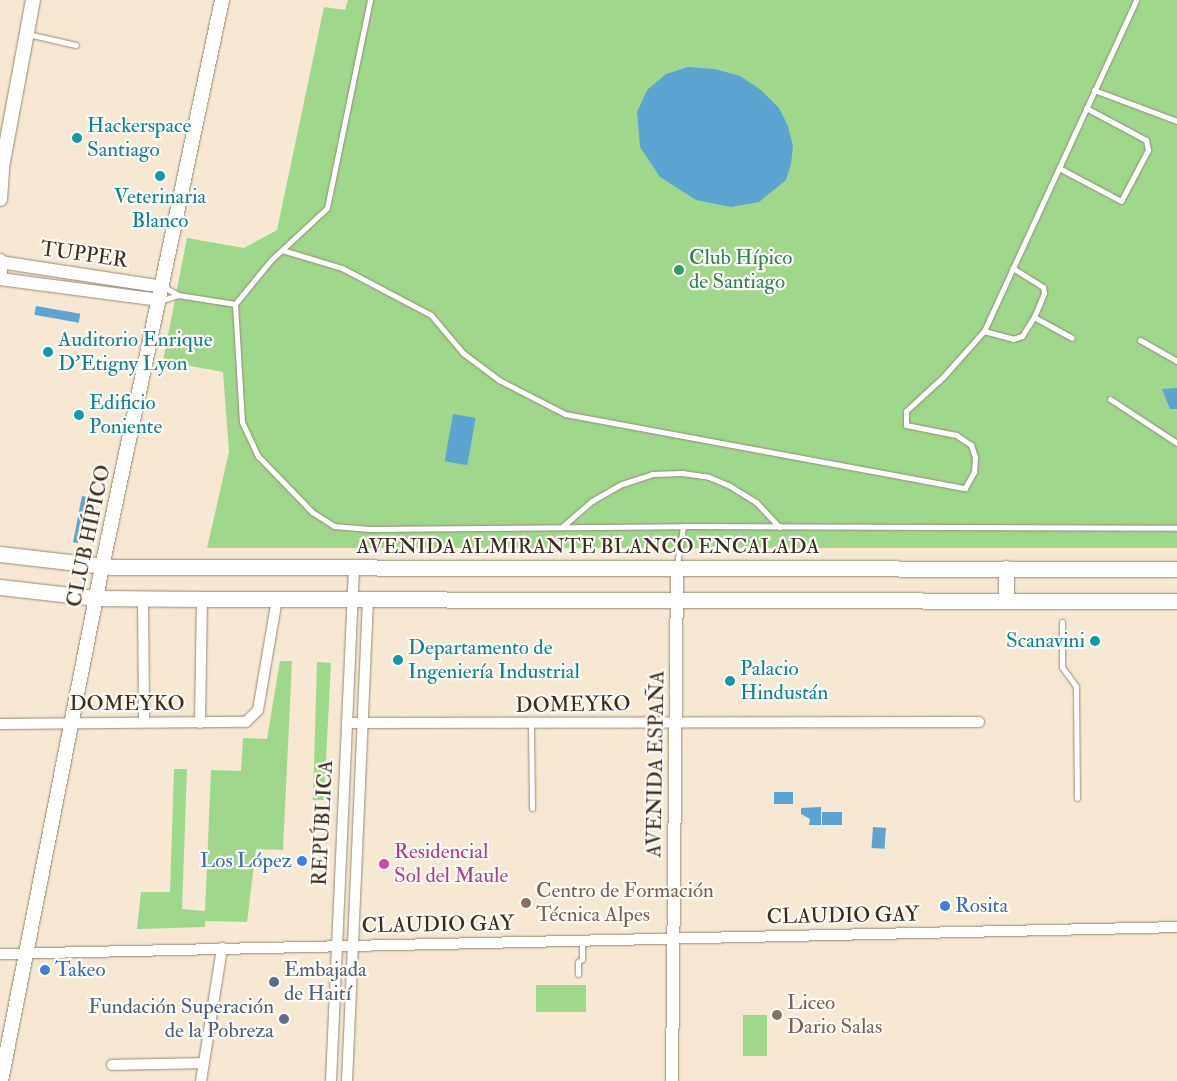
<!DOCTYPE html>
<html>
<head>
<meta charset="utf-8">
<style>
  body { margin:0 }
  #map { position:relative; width:1177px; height:1081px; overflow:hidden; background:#f6e8d3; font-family:"IM FELL Double Pica",serif }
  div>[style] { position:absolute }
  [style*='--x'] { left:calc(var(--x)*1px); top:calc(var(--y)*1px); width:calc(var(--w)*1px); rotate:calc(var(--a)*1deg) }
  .green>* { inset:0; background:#9fd88b; transform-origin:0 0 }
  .water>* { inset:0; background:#5ca5d3; transform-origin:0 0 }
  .roads { filter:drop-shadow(0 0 1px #988978) drop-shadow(0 0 1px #988978) }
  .service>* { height:5px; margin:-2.5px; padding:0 2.5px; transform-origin:2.5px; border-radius:2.5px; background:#fff }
  .minor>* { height:10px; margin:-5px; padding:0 5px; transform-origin:5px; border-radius:5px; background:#fff }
  .tertiary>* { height:12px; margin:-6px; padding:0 6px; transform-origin:6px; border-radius:6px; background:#fff }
  .secondary>* { height:14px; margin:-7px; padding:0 7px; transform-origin:7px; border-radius:7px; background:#fff }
  .primary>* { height:15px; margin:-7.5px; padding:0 7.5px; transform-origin:7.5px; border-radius:7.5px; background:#fff }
  .dots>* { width:14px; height:14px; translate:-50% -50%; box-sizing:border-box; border:2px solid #fdfcf7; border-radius:50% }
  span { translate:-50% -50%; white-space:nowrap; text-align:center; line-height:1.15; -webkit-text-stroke:4.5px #fdfcf7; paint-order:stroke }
  .culture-label { font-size:21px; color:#0d838f }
  .left { translate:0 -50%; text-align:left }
  .right { translate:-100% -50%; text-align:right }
  .street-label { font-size:21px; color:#3b2a1e }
  .leisure-label { font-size:21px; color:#27864d }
  .hotel-label { font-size:21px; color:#b23c85 }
  .shop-label { font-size:21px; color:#366cbe }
  .education-label { font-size:21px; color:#785e54 }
  .service-label { font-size:21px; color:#4e5e75 }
</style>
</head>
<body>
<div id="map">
  <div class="green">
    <div style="clip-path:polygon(348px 0,1177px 0,1177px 548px,207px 548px,229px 452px,223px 372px,163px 361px,187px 238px,244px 248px,277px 230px,324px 7px,345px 10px)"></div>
    <div style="clip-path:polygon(280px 661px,292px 661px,283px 850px,256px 849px,247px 922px,205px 921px,205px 927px,137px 929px,141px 892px,170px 892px,174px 769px,187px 769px,182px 909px,205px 911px,211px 770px,241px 771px,243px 738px,267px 739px)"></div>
    <div style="clip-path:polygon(317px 662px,331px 663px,324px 800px,313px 800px)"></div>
    <div style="left:536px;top:985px;width:50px;height:27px"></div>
    <div style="left:743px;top:1015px;width:24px;height:41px"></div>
  </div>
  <div class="water">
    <div style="clip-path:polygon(688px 67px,715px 69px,740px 76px,761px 90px,779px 108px,788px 126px,793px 146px,791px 164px,786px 180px,759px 202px,731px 207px,696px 200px,660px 177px,640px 147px,637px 112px,647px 90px,666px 74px)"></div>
    <div style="left:36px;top:306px;width:45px;height:9px;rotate:10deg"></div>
    <div style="clip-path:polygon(1177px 388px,1177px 409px,1170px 409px,1162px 389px)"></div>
    <div style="left:453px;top:414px;width:23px;height:48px;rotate:10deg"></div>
    <div style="left:82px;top:496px;width:5px;height:47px;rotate:11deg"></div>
    <div style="left:774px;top:792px;width:19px;height:12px"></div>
    <div style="clip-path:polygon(821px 807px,821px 825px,809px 825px,810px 819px,801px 814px,801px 808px)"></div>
    <div style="left:822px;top:812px;width:20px;height:13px"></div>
    <div style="left:873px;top:827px;width:13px;height:21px;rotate:4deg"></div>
  </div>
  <div class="roads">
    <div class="service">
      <div style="--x:370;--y:0;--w:212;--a:101.7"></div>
      <div style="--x:327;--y:208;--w:76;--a:137.1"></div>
      <div style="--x:271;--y:260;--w:57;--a:129.3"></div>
      <div style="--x:235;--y:304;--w:118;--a:86.6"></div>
      <div style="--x:242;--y:422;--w:38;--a:65"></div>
      <div style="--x:258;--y:456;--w:78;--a:46"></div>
      <div style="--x:312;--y:512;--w:26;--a:32"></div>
      <div style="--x:334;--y:526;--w:35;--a:5"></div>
      <div style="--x:369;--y:529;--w:314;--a:-0.5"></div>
      <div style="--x:683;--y:526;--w:494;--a:0.2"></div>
      <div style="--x:28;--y:34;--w:49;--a:12.9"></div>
      <div style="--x:1094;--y:90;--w:89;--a:20.5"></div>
      <div style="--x:1059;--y:168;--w:70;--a:28"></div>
      <div style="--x:1121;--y:201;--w:58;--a:-62.1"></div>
      <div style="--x:1148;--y:150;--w:10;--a:-101"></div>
      <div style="--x:1146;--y:140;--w:68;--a:-151.9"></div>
      <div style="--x:282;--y:250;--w:63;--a:16.7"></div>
      <div style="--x:342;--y:268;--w:101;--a:27.8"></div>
      <div style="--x:431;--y:315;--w:50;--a:49.9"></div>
      <div style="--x:463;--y:353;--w:45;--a:36.9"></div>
      <div style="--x:499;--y:380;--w:74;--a:27.3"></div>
      <div style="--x:565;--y:414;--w:407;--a:10.5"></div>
      <div style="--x:965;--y:488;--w:18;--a:-61"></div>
      <div style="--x:974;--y:472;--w:15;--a:-86"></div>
      <div style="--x:975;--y:457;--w:13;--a:-108"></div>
      <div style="--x:971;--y:445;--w:18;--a:-146"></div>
      <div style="--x:956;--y:435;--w:51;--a:-168.7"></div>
      <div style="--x:906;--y:425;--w:14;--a:-90"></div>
      <div style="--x:906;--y:411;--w:50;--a:-42.6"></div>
      <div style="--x:943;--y:377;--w:62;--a:-48.3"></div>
      <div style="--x:984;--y:331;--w:364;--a:-65.3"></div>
      <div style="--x:164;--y:287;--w:16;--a:30"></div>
      <div style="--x:178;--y:295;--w:58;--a:9"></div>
      <div style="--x:162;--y:300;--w:17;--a:-17"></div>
      <div style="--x:1034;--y:317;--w:43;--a:28.9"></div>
      <div style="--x:984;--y:331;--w:30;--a:15"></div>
      <div style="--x:1013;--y:339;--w:9;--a:-18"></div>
      <div style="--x:1022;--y:336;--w:22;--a:-58"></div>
      <div style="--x:1034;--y:317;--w:26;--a:-67"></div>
      <div style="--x:1044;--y:293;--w:6;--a:-99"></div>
      <div style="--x:1043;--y:287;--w:36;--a:-148"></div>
      <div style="--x:1140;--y:340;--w:43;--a:29.6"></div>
      <div style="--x:1110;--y:399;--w:80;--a:33.3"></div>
      <div style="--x:563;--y:526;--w:38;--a:-41"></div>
      <div style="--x:592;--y:501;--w:34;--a:-30"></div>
      <div style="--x:622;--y:484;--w:32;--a:-18"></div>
      <div style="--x:652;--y:474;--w:30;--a:-2"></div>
      <div style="--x:682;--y:473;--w:27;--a:8"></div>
      <div style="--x:709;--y:477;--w:23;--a:23"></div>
      <div style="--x:730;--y:486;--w:31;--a:32"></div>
      <div style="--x:756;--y:502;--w:34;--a:47"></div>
      <div style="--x:677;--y:565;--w:39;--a:-81"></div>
      <div style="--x:1062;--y:622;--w:45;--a:90"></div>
      <div style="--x:1062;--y:667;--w:24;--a:54"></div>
      <div style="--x:1076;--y:686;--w:112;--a:89.5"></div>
      <div style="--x:531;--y:725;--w:83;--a:89.3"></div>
      <div style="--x:578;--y:974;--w:12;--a:-90"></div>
      <div style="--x:578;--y:962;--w:5;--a:-37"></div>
      <div style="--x:582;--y:959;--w:18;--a:-90"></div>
    </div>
    <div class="minor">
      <div style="--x:143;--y:598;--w:124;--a:89.5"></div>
      <div style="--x:200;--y:723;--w:124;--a:-89.1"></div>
      <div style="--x:347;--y:723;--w:632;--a:-0.09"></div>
      <div style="--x:0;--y:724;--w:246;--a:-0.5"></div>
      <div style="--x:246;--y:722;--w:17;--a:-45"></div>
      <div style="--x:258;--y:710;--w:113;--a:-80.3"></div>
      <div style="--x:0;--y:954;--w:1177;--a:-1.31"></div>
      <div style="--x:112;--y:1065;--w:92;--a:-1.2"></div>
      <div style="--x:201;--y:1081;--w:135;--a:-81"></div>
      <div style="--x:331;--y:1081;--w:514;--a:-87.43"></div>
      <div style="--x:347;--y:1081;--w:481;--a:-87.5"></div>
    </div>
    <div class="tertiary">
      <div style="--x:0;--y:262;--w:165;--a:8.7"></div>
      <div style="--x:0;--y:279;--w:161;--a:7.5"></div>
      <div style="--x:672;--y:1081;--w:513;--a:-89.44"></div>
    </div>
    <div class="secondary">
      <div style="--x:0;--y:178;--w:181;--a:-79.5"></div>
      <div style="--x:0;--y:199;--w:28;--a:-86"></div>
      <div style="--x:0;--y:261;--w:13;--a:90"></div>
      <div style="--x:1;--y:1081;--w:524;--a:-78.88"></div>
      <div style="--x:102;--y:567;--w:580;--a:-78.05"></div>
    </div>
    <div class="primary">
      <div style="--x:0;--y:554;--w:113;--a:6.6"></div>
      <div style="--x:112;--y:567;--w:1065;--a:0.11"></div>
      <div style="--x:0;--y:587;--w:98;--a:6.5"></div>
      <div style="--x:97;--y:598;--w:105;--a:0.5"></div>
      <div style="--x:202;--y:599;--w:975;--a:0.12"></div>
      <div style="--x:1006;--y:600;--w:32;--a:-90"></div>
    </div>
  </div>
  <div class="dots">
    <div style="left:77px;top:138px;background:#0f9aa8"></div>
    <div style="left:160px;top:176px;background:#0f9aa8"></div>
    <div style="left:679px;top:270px;background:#2e9e5b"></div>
    <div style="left:48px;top:352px;background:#0f9aa8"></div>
    <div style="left:79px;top:415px;background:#0f9aa8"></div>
    <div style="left:1095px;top:641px;background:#0f9aa8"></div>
    <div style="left:398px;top:660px;background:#0f9aa8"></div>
    <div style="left:730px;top:681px;background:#0f9aa8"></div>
    <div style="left:302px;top:861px;background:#3f7fe0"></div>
    <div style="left:384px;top:864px;background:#d1479c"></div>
    <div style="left:526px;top:903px;background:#8d6e63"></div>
    <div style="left:945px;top:906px;background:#3f7fe0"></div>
    <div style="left:45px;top:970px;background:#3f7fe0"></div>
    <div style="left:274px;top:982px;background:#5c6f8a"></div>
    <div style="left:777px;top:1015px;background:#8d6e63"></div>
    <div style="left:284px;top:1019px;background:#5c6f8a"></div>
  </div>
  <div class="culture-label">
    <span class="left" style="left:87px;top:138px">Hackerspace<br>Santiago</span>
    <span style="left:160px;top:209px">Veterinaria<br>Blanco</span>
    <span class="left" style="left:58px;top:352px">Auditorio Enrique<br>D’Etigny Lyon</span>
    <span class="left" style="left:89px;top:415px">Edificio<br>Poniente</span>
    <span class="right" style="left:1085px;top:641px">Scanavini</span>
    <span class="left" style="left:408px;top:660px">Departamento de<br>Ingeniería Industrial</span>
    <span class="left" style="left:740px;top:681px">Palacio<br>Hindustán</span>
  </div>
  <div class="street-label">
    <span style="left:84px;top:255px;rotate:8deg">TUPPER</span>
    <span style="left:89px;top:536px;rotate:-78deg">CLUB HÍPICO</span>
    <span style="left:588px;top:547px">AVENIDA ALMIRANTE BLANCO ENCALADA</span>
    <span style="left:127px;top:704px">DOMEYKO</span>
    <span style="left:573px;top:705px;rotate:-1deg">DOMEYKO</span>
    <span style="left:656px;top:764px;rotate:-89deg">AVENIDA ESPAÑA</span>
    <span style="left:323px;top:823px;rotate:-87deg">REPÚBLICA</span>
    <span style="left:843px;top:916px;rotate:-1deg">CLAUDIO GAY</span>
    <span style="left:438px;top:925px;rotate:-1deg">CLAUDIO GAY</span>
  </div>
  <div class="leisure-label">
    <span class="left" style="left:689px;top:270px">Club Hípico<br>de Santiago</span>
  </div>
  <div class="hotel-label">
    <span class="left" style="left:394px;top:864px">Residencial<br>Sol del Maule</span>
  </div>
  <div class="shop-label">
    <span class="right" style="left:292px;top:861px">Los López</span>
    <span class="left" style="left:955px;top:906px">Rosita</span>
    <span class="left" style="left:55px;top:970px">Takeo</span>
  </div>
  <div class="education-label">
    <span class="left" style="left:536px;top:903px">Centro de Formación<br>Técnica Alpes</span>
    <span class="left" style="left:787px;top:1015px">Liceo<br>Dario Salas</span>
  </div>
  <div class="service-label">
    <span class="left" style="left:284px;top:982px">Embajada<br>de Haití</span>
    <span class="right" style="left:274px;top:1019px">Fundación Superación<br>de la Pobreza</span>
  </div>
</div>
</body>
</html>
